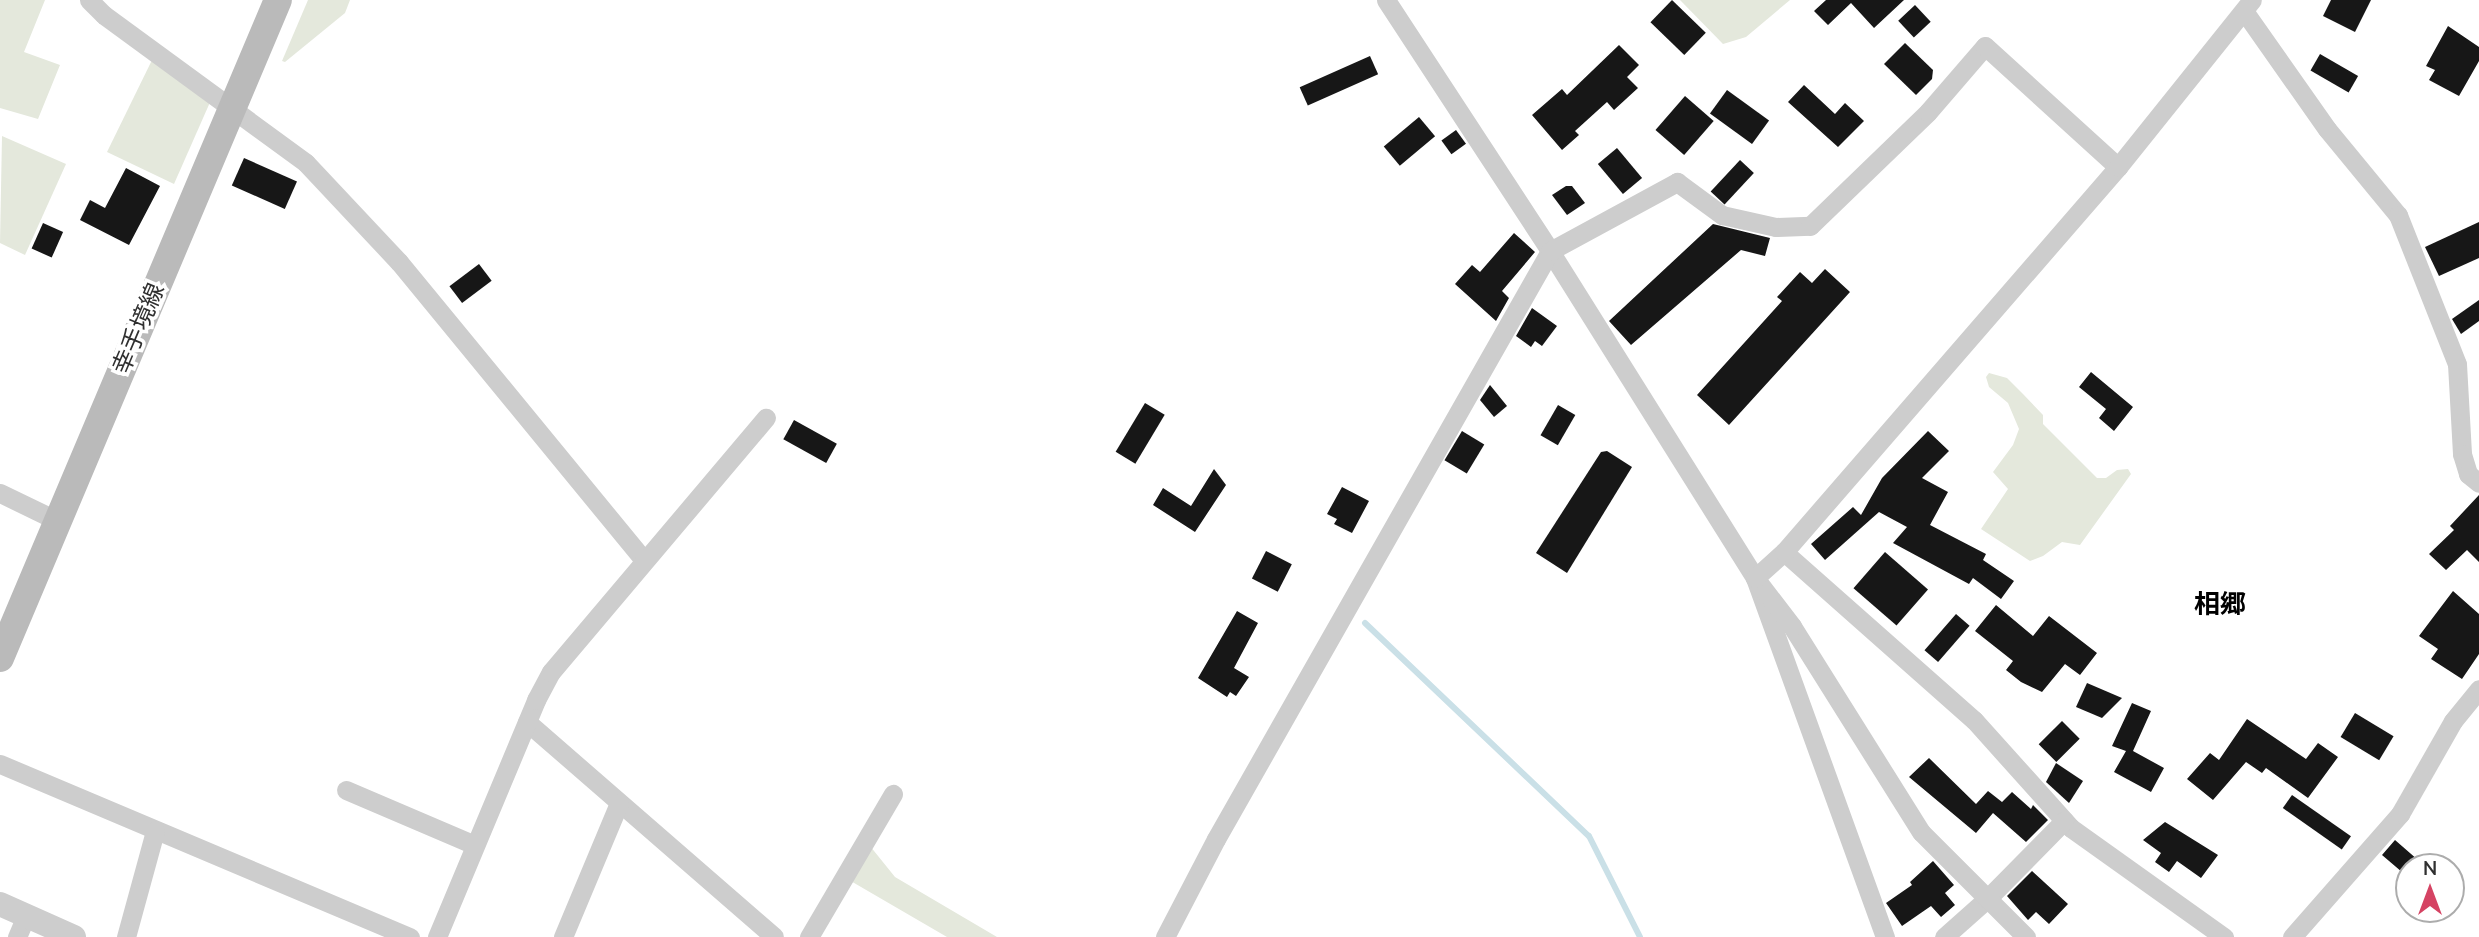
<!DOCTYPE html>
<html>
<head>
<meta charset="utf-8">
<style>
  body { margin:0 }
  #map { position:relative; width:2479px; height:937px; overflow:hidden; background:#fff; font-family:"Nunito Sans","Noto Sans JP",sans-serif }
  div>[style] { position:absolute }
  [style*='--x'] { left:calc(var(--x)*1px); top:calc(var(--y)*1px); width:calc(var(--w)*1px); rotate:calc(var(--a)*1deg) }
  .green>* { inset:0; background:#e4e8dc }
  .stream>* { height:6px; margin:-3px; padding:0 3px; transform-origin:3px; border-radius:3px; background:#cae0e7 }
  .building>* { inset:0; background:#171717; transform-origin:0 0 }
  .minor>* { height:19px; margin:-9.5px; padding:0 9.5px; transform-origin:9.5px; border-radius:9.5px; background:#cdcdcd }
  .tertiary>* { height:24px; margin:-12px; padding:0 12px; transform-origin:12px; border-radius:12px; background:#cdcdcd }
  .secondary>* { height:28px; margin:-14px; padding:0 14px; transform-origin:14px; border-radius:14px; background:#bababa }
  span { translate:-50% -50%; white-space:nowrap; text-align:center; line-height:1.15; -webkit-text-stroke:7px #fff; paint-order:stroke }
  .street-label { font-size:24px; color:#303030 }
  .neighbourhood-label { font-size:26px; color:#000; font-weight:700 }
  .north { position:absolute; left:2395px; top:853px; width:70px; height:70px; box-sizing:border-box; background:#fff; border:2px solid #acacac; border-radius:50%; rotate:0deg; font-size:19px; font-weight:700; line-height:28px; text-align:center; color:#303030 }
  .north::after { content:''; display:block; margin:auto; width:24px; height:32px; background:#d54363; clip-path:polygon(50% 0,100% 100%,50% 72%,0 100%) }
</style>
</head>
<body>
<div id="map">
  <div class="green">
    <div style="clip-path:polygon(0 0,45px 0,24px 52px,60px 65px,38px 119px,0 108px)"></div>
    <div style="clip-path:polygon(308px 0,350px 0,345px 13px,285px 62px,282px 61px)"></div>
    <div style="clip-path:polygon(1680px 0,1790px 0,1746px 37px,1723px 44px)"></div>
    <div style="clip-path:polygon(153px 58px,211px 100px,174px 184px,107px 152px)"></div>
    <div style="clip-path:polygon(2px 136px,66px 164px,25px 255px,0 243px)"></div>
    <div style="clip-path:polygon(1989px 373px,2007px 378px,2023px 394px,2043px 415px,2043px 424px,2097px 478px,2106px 478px,2117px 470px,2128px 469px,2131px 474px,2080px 545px,2062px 542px,2043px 556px,2030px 561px,1981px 529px,2008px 489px,1993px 472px,2013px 445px,2019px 429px,2008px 403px,1989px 387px,1986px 377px)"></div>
    <div style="clip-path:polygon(870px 846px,895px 877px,997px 937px,947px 937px,849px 880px)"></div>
  </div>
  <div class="stream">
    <div style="--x:1365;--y:623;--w:309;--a:43.6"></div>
    <div style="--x:1589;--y:836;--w:113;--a:63.2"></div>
  </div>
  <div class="building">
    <div style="left:1672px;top:0;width:47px;height:31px;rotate:44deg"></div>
    <div style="clip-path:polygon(1826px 0,1904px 0,1874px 28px,1851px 3px,1828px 25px,1814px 11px)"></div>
    <div style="clip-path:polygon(2331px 0,2371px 0,2355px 32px,2323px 16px)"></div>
    <div style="left:1915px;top:5px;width:23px;height:23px;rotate:47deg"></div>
    <div style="clip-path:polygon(2448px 26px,2479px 47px,2479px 61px,2459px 96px,2429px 80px,2435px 70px,2426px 66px)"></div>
    <div style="clip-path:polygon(1905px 43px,1933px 70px,1932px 79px,1916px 95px,1884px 64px)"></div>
    <div style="clip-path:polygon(1619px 45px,1639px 65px,1627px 77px,1638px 88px,1614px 110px,1607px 102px,1575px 131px,1579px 135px,1562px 150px,1532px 115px,1562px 89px,1567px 95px)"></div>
    <div style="left:2320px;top:54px;width:44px;height:19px;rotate:30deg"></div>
    <div style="left:1370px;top:56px;width:20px;height:77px;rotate:66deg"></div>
    <div style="clip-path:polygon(1804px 85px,1835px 114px,1845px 103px,1864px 121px,1838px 147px,1788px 102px)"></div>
    <div style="left:1727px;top:90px;width:52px;height:29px;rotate:36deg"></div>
    <div style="left:1685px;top:96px;width:38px;height:45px;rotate:41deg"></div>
    <div style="left:1419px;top:117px;width:25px;height:46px;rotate:50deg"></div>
    <div style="left:1456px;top:130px;width:17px;height:18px;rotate:54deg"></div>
    <div style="left:1617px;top:148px;width:39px;height:25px;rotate:50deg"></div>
    <div style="left:244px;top:158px;width:58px;height:30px;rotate:24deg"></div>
    <div style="left:1740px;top:160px;width:19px;height:43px;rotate:43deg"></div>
    <div style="clip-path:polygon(126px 168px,160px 186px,129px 245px,80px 220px,90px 200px,105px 208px)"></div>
    <div style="clip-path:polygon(1566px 186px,1572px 186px,1585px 203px,1567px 215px,1552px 195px)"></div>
    <div style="clip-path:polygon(2479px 222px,2479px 258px,2439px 276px,2425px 247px)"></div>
    <div style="left:43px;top:223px;width:22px;height:28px;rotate:24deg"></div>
    <div style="clip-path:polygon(1713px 224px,1770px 238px,1765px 256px,1741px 250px,1631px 345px,1609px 321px)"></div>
    <div style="clip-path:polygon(1514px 233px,1535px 252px,1502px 291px,1509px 298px,1496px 321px,1455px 284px,1472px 265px,1480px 272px)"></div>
    <div style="left:479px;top:264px;width:21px;height:37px;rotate:53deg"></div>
    <div style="clip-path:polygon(1825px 269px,1850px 292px,1729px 425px,1697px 395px,1782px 301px,1777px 297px,1800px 272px,1812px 283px)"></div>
    <div style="clip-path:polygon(2479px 300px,2479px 321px,2461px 334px,2452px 319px)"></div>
    <div style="clip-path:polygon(1532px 308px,1557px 326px,1542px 346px,1535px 341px,1531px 347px,1516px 336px)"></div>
    <div style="clip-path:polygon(2091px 372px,2133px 407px,2114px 431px,2099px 418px,2106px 409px,2079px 387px)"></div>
    <div style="clip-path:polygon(1490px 385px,1507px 406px,1494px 417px,1480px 400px)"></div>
    <div style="left:1145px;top:403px;width:23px;height:57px;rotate:31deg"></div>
    <div style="left:1558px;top:405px;width:20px;height:35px;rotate:30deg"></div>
    <div style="left:794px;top:420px;width:49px;height:22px;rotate:29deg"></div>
    <div style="left:1462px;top:431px;width:26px;height:34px;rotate:31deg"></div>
    <div style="clip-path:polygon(1928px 431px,1949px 451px,1922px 478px,1948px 492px,1930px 525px,1986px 554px,1983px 560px,2014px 581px,2001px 599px,1973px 578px,1969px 584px,1893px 543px,1907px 527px,1879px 512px,1825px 560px,1811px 544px,1853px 507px,1861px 515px,1882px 478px)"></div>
    <div style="clip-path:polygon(1607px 451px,1632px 467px,1567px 573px,1536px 553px,1601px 452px)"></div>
    <div style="clip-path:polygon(1214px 469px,1226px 485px,1195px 532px,1153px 505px,1163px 488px,1191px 506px)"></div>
    <div style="clip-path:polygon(1342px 487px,1369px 501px,1352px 533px,1334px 524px,1337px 519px,1327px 514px)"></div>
    <div style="clip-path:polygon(2479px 495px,2479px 562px,2467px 550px,2446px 570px,2429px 554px,2454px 530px,2450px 526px)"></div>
    <div style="left:1266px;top:551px;width:29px;height:31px;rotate:27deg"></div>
    <div style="left:1885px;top:552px;width:57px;height:48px;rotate:41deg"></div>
    <div style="clip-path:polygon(2453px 591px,2479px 614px,2479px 654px,2462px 679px,2431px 659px,2438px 649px,2419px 636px)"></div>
    <div style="clip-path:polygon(1996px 605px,2033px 636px,2049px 616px,2097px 653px,2080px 675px,2065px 664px,2042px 692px,2021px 682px,2006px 670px,2013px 661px,1975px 631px)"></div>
    <div style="clip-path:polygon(1237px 611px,1258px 623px,1234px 668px,1249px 677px,1236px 696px,1230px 692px,1227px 697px,1198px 678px)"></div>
    <div style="left:1956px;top:614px;width:18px;height:48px;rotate:41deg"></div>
    <div style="clip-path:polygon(2087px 683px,2122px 698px,2102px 718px,2076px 707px)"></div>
    <div style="clip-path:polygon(2132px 703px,2151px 711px,2133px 751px,2164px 768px,2151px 792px,2114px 772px,2126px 751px,2112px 746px)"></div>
    <div style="left:2355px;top:713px;width:45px;height:28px;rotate:31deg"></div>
    <div style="clip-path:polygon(2247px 719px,2306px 759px,2318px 743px,2338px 757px,2308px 798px,2266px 768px,2262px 773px,2246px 762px,2213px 800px,2187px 779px,2210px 753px,2219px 760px)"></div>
    <div style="left:2062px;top:721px;width:25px;height:33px;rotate:45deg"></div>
    <div style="clip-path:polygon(1929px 758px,1976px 804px,1988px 791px,2002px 802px,2012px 792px,2031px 809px,2033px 805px,2048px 820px,2026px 842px,1993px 813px,1976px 833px,1909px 777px)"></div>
    <div style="clip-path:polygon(2056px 763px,2083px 781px,2069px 803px,2046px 782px)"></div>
    <div style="left:2292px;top:795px;width:72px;height:16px;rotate:35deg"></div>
    <div style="clip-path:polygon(2165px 822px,2218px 855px,2201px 878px,2177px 861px,2169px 872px,2155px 862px,2161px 853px,2143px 840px)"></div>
    <div style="clip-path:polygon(2395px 840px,2426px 867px,2409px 867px,2409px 878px,2382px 855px)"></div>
    <div style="clip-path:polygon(1933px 861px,1954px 885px,1945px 893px,1955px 905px,1941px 917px,1931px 906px,1902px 926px,1886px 903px,1912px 885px,1910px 882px)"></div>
    <div style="clip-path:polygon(2032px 871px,2068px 904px,2049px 924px,2036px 912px,2028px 920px,2007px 896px)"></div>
  </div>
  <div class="minor">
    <div style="--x:89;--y:0;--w:21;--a:45"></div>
    <div style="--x:104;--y:15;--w:250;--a:36.2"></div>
    <div style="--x:306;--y:163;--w:136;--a:46.8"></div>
    <div style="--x:399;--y:262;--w:386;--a:50.6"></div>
    <div style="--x:1386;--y:0;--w:300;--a:56.8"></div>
    <div style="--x:1550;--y:251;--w:386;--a:57.9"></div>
    <div style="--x:1755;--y:578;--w:382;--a:70.1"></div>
    <div style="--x:2244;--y:11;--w:144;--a:54.9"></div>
    <div style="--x:2327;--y:129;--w:112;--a:50.5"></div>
    <div style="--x:2398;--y:215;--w:160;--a:68.4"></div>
    <div style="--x:2457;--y:364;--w:90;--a:86.8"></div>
    <div style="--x:2462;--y:454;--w:21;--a:73"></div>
    <div style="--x:2468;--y:474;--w:14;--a:39"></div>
    <div style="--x:0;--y:493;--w:64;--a:25.8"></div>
    <div style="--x:1784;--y:552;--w:254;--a:41.5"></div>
    <div style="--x:1974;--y:720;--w:145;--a:48.1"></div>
    <div style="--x:2071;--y:828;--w:188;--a:35.5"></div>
    <div style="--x:527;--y:722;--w:327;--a:41"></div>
    <div style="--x:0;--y:764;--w:445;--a:22.9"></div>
    <div style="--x:346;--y:790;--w:140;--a:23.1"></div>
    <div style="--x:17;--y:937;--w:23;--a:-67"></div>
    <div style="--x:126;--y:937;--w:110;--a:-74.7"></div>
    <div style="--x:437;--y:937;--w:257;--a:-67.3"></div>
    <div style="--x:536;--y:700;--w:32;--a:-62"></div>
    <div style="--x:551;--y:672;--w:333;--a:-49.8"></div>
    <div style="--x:563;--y:937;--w:145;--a:-67.3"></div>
    <div style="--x:809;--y:937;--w:166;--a:-59.6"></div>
    <div style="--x:1165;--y:937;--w:110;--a:-62.5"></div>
    <div style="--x:1216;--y:839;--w:676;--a:-60.4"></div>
    <div style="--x:1550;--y:251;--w:145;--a:-28.5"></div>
    <div style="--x:1677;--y:182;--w:56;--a:36.3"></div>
    <div style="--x:1722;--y:215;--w:55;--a:12.5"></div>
    <div style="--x:1776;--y:227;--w:34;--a:-2"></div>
    <div style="--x:1810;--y:226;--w:164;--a:-44"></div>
    <div style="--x:1928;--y:112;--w:87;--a:-49.2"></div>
    <div style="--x:1985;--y:46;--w:180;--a:42.3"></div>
    <div style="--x:1944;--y:937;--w:57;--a:-41.5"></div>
    <div style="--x:1987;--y:899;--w:110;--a:-45.4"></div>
    <div style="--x:2026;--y:937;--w:148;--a:-135"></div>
    <div style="--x:1921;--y:832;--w:243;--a:-122.1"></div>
    <div style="--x:1792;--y:626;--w:61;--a:-127.6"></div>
    <div style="--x:1755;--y:578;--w:39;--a:-42"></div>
    <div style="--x:1784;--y:552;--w:510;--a:-49.06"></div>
    <div style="--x:2118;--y:167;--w:214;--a:-51.3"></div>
    <div style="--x:2292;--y:937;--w:164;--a:-48.7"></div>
    <div style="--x:2400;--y:814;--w:107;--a:-60.3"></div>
    <div style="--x:2453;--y:721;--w:41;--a:-50.9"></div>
  </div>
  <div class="tertiary">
    <div style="--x:0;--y:904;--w:81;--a:24"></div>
  </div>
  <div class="secondary">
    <div style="--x:0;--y:658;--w:714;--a:-67.1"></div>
  </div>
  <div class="street-label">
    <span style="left:139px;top:329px;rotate:-67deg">幸手境線</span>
  </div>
  <div class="neighbourhood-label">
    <span style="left:2220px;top:605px">相郷</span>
  </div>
  <div class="north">N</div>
</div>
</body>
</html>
